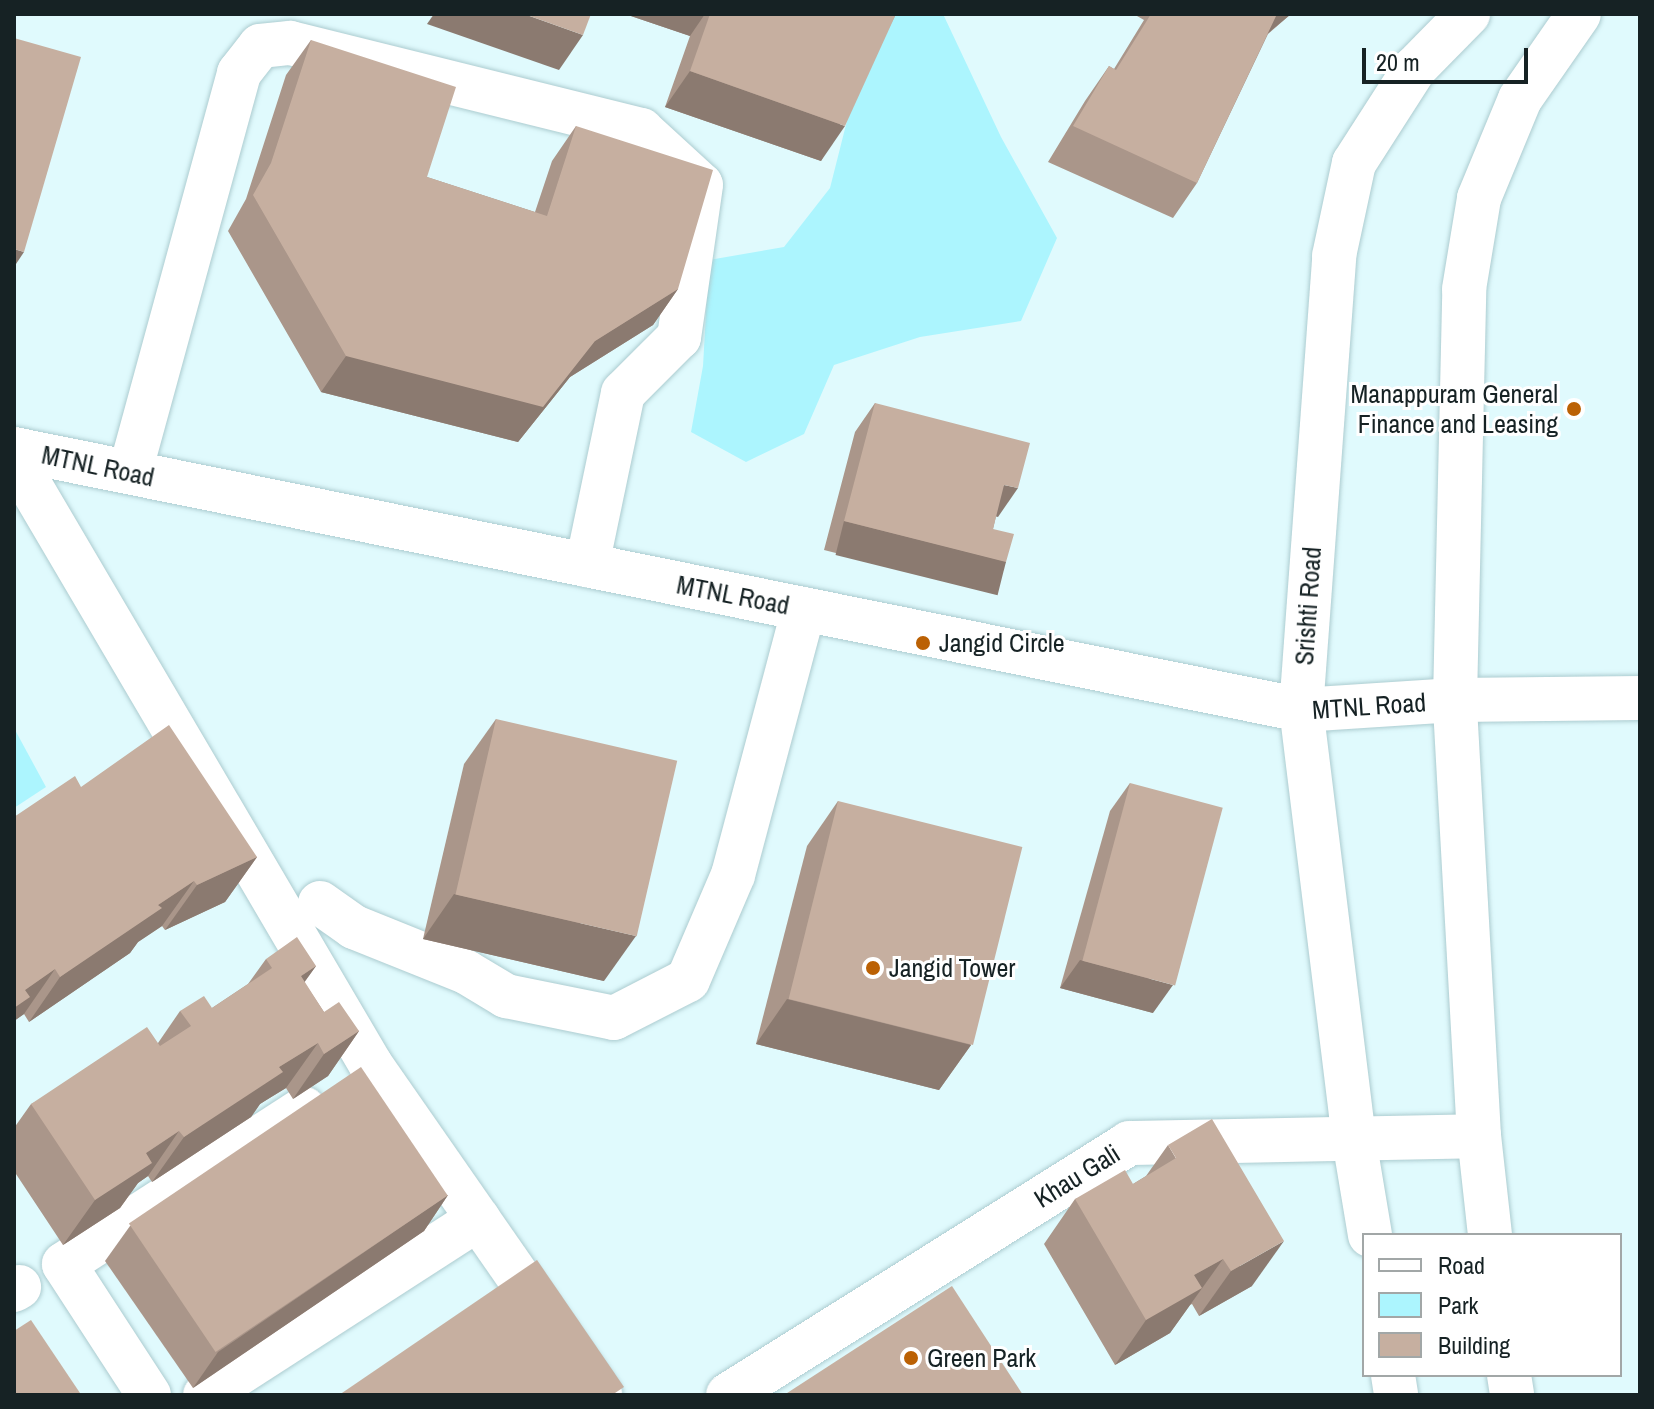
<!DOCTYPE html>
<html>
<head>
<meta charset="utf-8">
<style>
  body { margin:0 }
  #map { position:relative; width:1654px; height:1409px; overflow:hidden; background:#e0fafd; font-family:"Archivo Narrow",sans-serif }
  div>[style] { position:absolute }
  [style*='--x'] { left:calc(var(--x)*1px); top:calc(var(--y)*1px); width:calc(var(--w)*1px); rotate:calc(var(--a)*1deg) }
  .green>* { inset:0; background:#acf5fe }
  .roads { filter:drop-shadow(0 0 2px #acccd0) drop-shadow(0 0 2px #acccd0) }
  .minor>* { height:44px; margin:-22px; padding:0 22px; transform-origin:22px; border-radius:22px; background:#fff }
  .major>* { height:44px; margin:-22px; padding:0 22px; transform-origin:22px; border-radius:22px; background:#fff }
  .wall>* { inset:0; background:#aa968a }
  .shaded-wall>* { inset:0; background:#8b7a70; transform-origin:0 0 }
  .building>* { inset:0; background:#c6afa0; transform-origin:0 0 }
  .dots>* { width:22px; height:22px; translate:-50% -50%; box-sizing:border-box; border:4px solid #fff; border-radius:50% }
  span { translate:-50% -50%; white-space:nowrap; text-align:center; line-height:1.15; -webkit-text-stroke:6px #fff; paint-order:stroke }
  .poi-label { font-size:26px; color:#162224 }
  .right { translate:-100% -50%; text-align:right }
  .left { translate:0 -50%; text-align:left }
  .street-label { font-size:26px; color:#162224 }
  .frame { position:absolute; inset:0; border:16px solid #162224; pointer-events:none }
  .legend { position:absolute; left:1362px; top:1233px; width:260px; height:144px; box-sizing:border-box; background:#fff; border:2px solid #a2a7a7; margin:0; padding:10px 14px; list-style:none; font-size:24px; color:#162224 }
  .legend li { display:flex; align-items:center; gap:16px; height:40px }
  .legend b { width:40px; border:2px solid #a2a7a7 }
  .scale { position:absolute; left:1362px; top:48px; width:166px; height:36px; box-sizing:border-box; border:4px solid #162224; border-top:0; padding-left:10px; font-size:24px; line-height:28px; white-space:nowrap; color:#162224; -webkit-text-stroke:6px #fff; paint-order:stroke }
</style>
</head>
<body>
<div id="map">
  <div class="green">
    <div style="clip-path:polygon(874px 14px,943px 14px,1001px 137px,1057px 238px,1021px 321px,920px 337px,834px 365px,804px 434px,746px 462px,691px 432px,703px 366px,709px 260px,784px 247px,830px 188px)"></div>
    <div style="clip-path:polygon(14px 728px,46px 787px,14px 808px)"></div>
  </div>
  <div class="roads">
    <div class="minor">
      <div style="--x:14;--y:449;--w:1313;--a:11.46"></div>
      <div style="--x:1301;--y:710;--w:154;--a:-3.7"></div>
      <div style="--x:1455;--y:700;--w:185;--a:-0.6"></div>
      <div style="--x:14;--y:458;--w:704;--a:59.54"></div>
      <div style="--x:371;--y:1065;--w:402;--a:55.2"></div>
      <div style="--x:130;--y:472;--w:414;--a:-74.7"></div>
      <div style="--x:239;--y:73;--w:34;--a:-52"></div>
      <div style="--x:260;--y:46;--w:30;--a:-6"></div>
      <div style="--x:290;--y:43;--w:362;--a:13.9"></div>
      <div style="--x:641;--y:130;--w:81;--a:42.5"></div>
      <div style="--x:701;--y:185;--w:154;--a:98.2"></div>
      <div style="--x:679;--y:337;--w:79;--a:135"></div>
      <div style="--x:623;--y:393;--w:176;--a:101.8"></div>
      <div style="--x:320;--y:903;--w:42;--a:35.2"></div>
      <div style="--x:354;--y:927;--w:121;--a:21.9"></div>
      <div style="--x:466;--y:972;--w:47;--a:31"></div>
      <div style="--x:506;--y:996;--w:110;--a:11.5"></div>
      <div style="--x:614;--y:1018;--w:83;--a:-27.2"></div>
      <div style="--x:688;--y:980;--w:114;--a:-66.8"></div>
      <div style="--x:733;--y:875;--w:275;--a:-75.1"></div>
      <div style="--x:14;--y:1290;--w:6;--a:-31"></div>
      <div style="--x:149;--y:1395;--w:156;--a:-123"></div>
      <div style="--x:64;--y:1264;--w:286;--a:-32.9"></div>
      <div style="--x:205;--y:1395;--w:325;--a:-32.8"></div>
      <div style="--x:728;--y:1395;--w:474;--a:-32.1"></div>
      <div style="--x:1129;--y:1143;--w:350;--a:-1.1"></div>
    </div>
    <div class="major">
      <div style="--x:1370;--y:1235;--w:97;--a:-99.5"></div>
      <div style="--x:1354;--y:1139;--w:432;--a:-97"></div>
      <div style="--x:1301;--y:710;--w:455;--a:-85.8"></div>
      <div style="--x:1334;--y:256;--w:95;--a:-77.9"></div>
      <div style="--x:1354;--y:163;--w:113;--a:-57.3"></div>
      <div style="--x:1415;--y:68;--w:76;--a:-45.5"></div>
      <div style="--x:1490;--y:1235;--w:100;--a:-96.3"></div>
      <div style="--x:1479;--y:1136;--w:437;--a:-93.2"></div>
      <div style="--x:1455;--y:700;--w:411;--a:-88.7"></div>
      <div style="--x:1464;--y:289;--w:92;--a:-80.6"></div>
      <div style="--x:1479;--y:198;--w:107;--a:-67.5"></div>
      <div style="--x:1520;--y:99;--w:103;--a:-55.2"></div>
      <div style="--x:1393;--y:1375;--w:20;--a:81"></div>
      <div style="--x:1509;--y:1375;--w:20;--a:81"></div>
    </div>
  </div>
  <div class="wall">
    <div style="clip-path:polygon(625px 14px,896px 14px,821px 161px,665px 107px,690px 36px)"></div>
    <div style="clip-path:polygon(1139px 14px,1291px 14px,1268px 34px,1197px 183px,1173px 218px,1048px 162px,1085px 101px,1109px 66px,1114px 69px,1144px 20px,1137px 16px)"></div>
    <div style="clip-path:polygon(311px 40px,427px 177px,535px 212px,552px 161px,576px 126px,678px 289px,653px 325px,570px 377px,518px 442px,321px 392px,228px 231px,246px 199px,286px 75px)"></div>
    <div style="clip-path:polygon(875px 403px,998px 517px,996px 516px,993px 529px,1006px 562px,986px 591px,824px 550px,855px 432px)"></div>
    <div style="clip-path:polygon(496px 719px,604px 981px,423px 939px,464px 764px)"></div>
    <div style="clip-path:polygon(1130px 783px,1153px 1013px,1060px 988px,1110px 811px)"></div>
    <div style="clip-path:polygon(81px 787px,257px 857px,225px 902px,165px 930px,162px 926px,138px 942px,130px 953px,29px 1022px,24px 1014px,14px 1021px,14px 817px)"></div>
    <div style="clip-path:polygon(838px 801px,971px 1045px,939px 1090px,756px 1044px,807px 846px)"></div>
    <div style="clip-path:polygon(266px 959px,316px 966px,304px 982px,324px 1012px,359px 1031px,328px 1076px,293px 1099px,286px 1088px,260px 1104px,251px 1117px,152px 1182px,148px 1176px,138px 1183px,120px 1208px,63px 1245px,14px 1171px,14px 1128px,31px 1104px,158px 1043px,180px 1011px,212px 1008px,248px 984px)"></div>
    <div style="clip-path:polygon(1168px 1145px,1252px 1286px,1199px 1316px,1192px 1304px,1190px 1305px,1170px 1333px,1115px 1365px,1044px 1244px,1075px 1199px,1133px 1184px,1146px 1176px)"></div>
    <div style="clip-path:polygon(448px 1195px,424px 1231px,193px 1388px,105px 1261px,130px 1226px)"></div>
  </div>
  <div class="shaded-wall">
    <div style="clip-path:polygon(434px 14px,524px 14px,583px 35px,559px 70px,427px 24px)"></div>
    <div style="clip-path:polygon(625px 14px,705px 14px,690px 36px)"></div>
    <div style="clip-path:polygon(1276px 14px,1291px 14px,1254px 45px)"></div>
    <div style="clip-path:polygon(690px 71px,845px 126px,821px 161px,665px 107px)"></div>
    <div style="clip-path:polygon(14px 249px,24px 252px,14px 267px)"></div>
    <div style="clip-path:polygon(678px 289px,653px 325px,570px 377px,518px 442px,321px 392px,346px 356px,595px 341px)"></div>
    <div style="clip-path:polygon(1004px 485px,1018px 488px,998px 517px,984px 513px)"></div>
    <div style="left:844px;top:521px;width:167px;height:35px;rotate:14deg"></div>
    <div style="clip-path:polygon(257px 857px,225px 902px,165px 930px,197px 885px)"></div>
    <div style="clip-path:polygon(194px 881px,162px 926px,138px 942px,130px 953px,29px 1022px,60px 977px,158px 905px)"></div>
    <div style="clip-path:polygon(454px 894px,636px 936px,604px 981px,423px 939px)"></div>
    <div style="clip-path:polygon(1080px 960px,1173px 985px,1153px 1013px,1060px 988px)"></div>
    <div style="clip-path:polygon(316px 966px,284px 1011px,301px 976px)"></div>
    <div style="clip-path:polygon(55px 969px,24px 1014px,14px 1021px,14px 1006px,25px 990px)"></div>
    <div style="clip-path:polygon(787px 999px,971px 1045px,939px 1090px,756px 1044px)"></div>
    <div style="clip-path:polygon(359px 1031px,328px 1076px,293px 1099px,324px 1054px)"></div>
    <div style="clip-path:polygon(318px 1043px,286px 1088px,260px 1104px,251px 1117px,152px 1182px,184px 1137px,279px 1067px)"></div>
    <div style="clip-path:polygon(179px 1131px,148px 1176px,138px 1183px,120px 1208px,63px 1245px,95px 1200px,146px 1153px)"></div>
    <div style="clip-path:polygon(448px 1195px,424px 1231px,193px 1388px,218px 1352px)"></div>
    <div style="clip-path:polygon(1284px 1241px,1252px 1286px,1199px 1316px,1231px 1271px)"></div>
    <div style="clip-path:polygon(1223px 1259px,1170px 1333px,1115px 1365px,1146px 1320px,1194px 1275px)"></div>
  </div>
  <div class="building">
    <div style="clip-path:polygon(524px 14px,591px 14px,583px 35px)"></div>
    <div style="clip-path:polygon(710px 14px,896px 14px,845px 126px,690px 71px)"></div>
    <div style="clip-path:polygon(1151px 14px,1277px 14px,1197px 183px,1073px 126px,1109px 66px,1116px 70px)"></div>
    <div style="clip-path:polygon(14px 38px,81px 57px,24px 252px,14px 249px)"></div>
    <div style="clip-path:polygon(311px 40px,456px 87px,427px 177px,547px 216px,576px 126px,713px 170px,678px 289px,595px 341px,543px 407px,346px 356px,253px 195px,271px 163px)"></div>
    <div style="clip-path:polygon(875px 403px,1030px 443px,1018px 488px,1004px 485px,993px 529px,1014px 534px,1006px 562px,844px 521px)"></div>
    <div style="left:496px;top:719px;width:186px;height:180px;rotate:13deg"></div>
    <div style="clip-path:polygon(169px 725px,257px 857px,197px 885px,194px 881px,158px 905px,162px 908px,60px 977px,55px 969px,25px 990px,30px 997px,14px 1008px,14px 817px,75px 776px,81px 787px)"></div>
    <div style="left:1130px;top:783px;width:96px;height:184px;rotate:15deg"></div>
    <div style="left:838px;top:801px;width:190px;height:204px;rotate:14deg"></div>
    <div style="clip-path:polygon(297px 937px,316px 966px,301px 976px,324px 1012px,339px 1002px,359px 1031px,324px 1054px,318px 1043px,279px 1067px,283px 1072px,184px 1137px,179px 1131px,146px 1153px,152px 1163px,95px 1200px,31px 1104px,147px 1027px,160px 1046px,191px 1026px,180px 1011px,204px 996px,212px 1008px,272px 968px,266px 959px)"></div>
    <div style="left:361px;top:1067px;width:155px;height:280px;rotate:56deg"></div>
    <div style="clip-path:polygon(1212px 1119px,1284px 1241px,1231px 1271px,1223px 1259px,1194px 1275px,1202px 1288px,1146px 1320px,1075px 1199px,1125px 1170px,1133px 1184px,1176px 1158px,1168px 1145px)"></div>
    <div style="clip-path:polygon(537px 1260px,624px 1387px,612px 1395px,339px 1395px)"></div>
    <div style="clip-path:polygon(952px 1286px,1023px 1395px,784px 1395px)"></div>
    <div style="clip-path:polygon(31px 1320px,80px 1393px,78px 1395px,14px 1395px,14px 1331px)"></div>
  </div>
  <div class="dots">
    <div style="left:1574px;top:409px;background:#bb6104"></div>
    <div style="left:923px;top:643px;background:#bb6104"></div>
    <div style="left:873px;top:968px;background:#bb6104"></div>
    <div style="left:911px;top:1358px;background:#bb6104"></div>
  </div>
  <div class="poi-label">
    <span class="right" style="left:1558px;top:409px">Manappuram General<br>Finance and Leasing</span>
    <span class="left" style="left:939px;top:643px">Jangid Circle</span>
    <span class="left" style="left:889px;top:968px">Jangid Tower</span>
    <span class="left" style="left:927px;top:1358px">Green Park</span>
  </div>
  <div class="street-label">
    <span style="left:98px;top:466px;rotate:12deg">MTNL Road</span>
    <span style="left:733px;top:595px;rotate:11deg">MTNL Road</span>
    <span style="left:1308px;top:606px;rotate:-86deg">Srishti Road</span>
    <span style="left:1369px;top:706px;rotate:-4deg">MTNL Road</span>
    <span style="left:1077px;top:1176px;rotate:-32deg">Khau Gali</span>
  </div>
  <div class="frame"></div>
  <ul class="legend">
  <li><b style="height:10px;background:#fff"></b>Road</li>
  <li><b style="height:22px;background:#acf5fe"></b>Park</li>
  <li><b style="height:22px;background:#c6afa0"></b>Building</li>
  </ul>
  <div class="scale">20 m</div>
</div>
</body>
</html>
